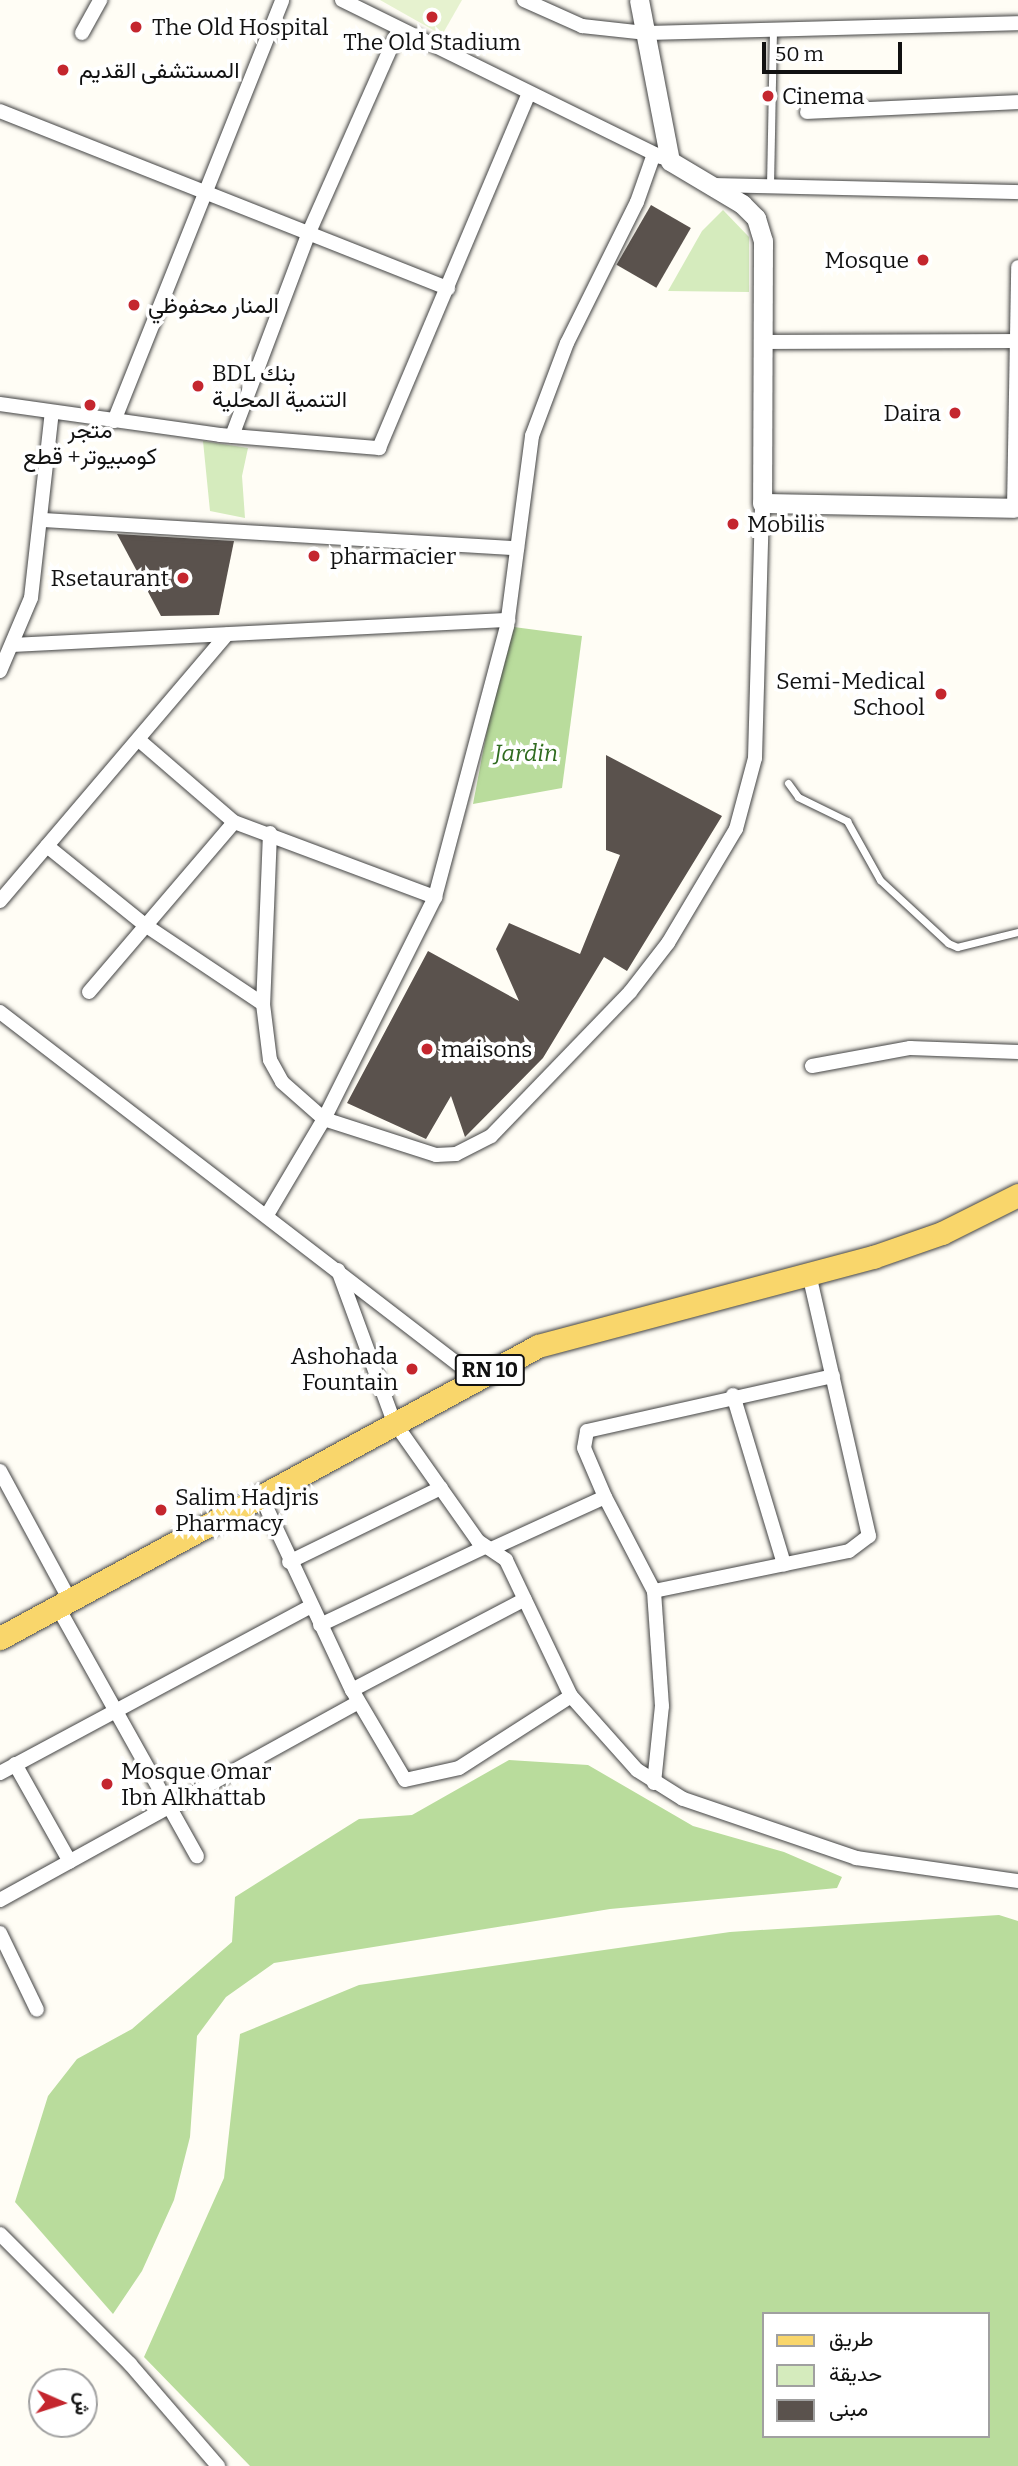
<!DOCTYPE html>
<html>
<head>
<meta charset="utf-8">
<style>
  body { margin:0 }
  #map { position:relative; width:1018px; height:2466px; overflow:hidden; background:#fffdf5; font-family:Bitter,Vazirmatn,serif }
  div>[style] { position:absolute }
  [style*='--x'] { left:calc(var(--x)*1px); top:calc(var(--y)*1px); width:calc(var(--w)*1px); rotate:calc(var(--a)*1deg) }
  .green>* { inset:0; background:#d5ebbd }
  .forest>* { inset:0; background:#b9dc9c }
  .pitch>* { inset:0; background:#e6f2cf }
  .building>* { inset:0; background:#5a524d; transform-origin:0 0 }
  .roads { filter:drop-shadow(0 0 2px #444) drop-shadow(0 0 2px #444) }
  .service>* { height:7px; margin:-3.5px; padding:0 3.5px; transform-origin:3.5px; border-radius:3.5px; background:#fff }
  .minor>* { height:14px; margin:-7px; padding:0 7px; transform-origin:7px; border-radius:7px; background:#fff }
  .tertiary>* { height:19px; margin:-9.5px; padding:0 9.5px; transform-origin:9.5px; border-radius:9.5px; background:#fff }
  .primary>* { height:23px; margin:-11.5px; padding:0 11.5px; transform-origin:11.5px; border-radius:11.5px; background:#f9d66b }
  .dots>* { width:19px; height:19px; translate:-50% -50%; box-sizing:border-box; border:4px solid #fff; border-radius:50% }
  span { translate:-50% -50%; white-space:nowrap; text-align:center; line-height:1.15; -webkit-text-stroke:7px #fff; paint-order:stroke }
  .shield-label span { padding:2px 5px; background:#fff; border:2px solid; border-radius:5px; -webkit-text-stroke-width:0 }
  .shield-label { font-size:21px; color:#111; font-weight:700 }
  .poi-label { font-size:23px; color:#111 }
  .left { translate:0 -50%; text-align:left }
  .right { translate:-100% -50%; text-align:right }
  .park-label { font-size:23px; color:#2f6b1f; font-style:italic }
  .legend { position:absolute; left:762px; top:2312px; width:228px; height:126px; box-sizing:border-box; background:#fff; border:2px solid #a0a0a0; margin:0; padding:9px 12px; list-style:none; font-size:21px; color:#111 }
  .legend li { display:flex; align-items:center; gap:14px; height:35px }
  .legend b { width:35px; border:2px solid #a0a0a0 }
  .north { position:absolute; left:28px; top:2368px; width:70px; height:70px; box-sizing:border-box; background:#fff; border:2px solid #a0a0a0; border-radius:50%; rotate:93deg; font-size:19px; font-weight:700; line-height:28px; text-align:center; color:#111 }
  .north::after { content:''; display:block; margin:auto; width:24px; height:32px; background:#c4262e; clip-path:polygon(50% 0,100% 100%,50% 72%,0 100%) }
  .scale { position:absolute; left:762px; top:42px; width:140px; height:32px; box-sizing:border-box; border:4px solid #111; border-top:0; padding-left:9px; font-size:21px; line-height:24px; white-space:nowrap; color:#111; -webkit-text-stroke:5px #fff; paint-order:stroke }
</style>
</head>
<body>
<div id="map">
  <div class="green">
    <div style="clip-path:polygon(723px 210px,749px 237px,749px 292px,668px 291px,702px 231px)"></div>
    <div style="clip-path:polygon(203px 441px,248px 448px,242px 476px,245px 518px,210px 511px)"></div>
  </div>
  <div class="forest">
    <div style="clip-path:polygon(507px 626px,582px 636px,562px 788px,473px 804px)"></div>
    <div style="clip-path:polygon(509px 1760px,588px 1765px,693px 1826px,784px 1852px,842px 1877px,837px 1888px,610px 1909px,274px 1963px,226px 1997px,197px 2036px,190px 2137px,174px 2200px,142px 2271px,113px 2314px,15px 2202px,48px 2096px,77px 2059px,132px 2029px,232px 1942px,235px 1897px,359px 1819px,412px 1815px)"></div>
    <div style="clip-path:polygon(evenodd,999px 1915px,1018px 1921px,1018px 2466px,250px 2466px,144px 2357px,224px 2178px,240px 2034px,359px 1985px,730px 1932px,999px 1915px,764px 2314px,988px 2314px,988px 2436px,764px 2436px,764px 2314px)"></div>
  </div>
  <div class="pitch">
    <div style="clip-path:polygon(380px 0,462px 0,442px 35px)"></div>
  </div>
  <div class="building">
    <div style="left:651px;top:205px;width:46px;height:69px;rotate:30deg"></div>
    <div style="clip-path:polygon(117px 534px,234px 541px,219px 615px,161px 616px)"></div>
    <div style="clip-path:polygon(606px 755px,722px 816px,627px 971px,604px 957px,543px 1058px,465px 1137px,451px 1096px,426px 1139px,347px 1103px,428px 951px,519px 1001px,496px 949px,509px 923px,580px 954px,620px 855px,606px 850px)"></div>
  </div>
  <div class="roads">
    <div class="service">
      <div style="--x:770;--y:186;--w:156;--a:-88.9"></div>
      <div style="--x:788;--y:783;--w:17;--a:54"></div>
      <div style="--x:798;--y:797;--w:55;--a:26.1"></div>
      <div style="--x:847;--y:821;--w:68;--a:60.8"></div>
      <div style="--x:880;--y:880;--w:93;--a:42.8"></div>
      <div style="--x:948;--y:943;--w:10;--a:24"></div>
      <div style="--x:957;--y:947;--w:63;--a:-13.8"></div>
    </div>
    <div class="minor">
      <div style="--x:342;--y:0;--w:356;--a:26.2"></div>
      <div style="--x:524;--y:0;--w:64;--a:24.1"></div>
      <div style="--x:582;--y:26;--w:63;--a:6.3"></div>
      <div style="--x:645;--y:33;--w:373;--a:-1.5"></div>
      <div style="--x:82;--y:33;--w:38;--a:-61"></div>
      <div style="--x:0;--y:111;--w:482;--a:21.6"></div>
      <div style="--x:807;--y:112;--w:211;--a:-2.7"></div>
      <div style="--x:710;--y:185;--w:308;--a:1.3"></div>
      <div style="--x:764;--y:342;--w:253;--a:-0.2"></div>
      <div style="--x:0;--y:404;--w:222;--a:8"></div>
      <div style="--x:220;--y:435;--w:160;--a:4.7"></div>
      <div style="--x:379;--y:448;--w:382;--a:-67.1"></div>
      <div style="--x:114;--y:421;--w:453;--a:-68.2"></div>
      <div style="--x:232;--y:436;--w:220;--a:-69.3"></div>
      <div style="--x:310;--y:230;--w:218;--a:-66.1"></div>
      <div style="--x:1014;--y:508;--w:241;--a:-89"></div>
      <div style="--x:42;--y:520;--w:476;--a:3.4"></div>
      <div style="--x:14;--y:645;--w:495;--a:-2.9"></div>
      <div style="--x:0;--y:671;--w:79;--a:-67"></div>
      <div style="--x:31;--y:598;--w:187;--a:-83.6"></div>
      <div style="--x:139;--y:740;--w:125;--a:40.8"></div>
      <div style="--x:270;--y:833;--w:171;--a:92.3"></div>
      <div style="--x:263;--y:1004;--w:56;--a:82.9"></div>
      <div style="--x:270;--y:1060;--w:25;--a:61"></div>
      <div style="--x:282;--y:1082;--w:56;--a:41.4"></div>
      <div style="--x:324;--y:1119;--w:118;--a:17.8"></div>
      <div style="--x:436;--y:1155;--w:20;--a:-3"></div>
      <div style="--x:456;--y:1154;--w:39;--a:-27"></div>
      <div style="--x:491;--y:1136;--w:200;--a:-46"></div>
      <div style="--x:630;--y:992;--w:62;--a:-52.2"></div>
      <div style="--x:668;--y:943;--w:133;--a:-59.2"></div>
      <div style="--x:736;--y:829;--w:73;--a:-75"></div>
      <div style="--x:755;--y:758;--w:255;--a:-88.4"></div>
      <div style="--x:47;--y:846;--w:126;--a:38.9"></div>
      <div style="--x:145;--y:925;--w:142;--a:33.8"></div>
      <div style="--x:0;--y:901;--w:350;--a:-49.6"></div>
      <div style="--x:89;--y:992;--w:223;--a:-49.5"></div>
      <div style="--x:234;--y:822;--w:215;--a:20.5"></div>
      <div style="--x:0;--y:1012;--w:600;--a:37.56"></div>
      <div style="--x:812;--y:1066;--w:100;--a:-10.4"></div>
      <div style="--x:910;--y:1048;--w:108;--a:2.1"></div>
      <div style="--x:267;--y:1215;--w:112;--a:-59.3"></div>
      <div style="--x:324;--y:1119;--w:248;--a:-63.4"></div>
      <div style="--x:435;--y:897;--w:280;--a:-75.1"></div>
      <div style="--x:507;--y:626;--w:192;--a:-82.5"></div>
      <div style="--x:532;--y:436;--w:99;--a:-69.4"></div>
      <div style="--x:567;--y:343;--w:157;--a:-63.6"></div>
      <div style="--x:637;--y:202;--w:51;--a:-70.5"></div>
      <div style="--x:338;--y:1270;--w:162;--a:69.8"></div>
      <div style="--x:394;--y:1422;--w:146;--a:54.8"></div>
      <div style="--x:478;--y:1541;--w:34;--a:34"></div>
      <div style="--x:506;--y:1560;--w:151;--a:64.5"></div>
      <div style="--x:571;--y:1696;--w:99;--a:48.3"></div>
      <div style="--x:637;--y:1770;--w:54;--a:32.2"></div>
      <div style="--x:683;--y:1799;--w:183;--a:18.8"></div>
      <div style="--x:856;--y:1858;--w:164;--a:8.1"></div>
      <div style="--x:733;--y:1395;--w:177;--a:73.2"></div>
      <div style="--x:0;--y:1471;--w:143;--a:61.6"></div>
      <div style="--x:260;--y:1494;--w:217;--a:64.9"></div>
      <div style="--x:352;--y:1690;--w:104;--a:59.5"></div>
      <div style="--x:405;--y:1780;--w:55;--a:-12.5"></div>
      <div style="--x:459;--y:1768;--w:133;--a:-32.7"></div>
      <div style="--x:605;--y:1497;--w:106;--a:62.5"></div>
      <div style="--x:491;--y:1549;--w:125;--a:-24.5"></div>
      <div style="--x:605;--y:1497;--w:53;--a:-113.2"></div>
      <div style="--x:584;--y:1448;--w:17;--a:-80"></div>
      <div style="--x:587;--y:1431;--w:252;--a:-12.6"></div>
      <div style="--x:289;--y:1562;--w:169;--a:-26"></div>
      <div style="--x:56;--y:1604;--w:289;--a:60.8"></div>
      <div style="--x:320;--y:1625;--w:183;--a:-25.3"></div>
      <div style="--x:352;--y:1690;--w:195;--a:-27.7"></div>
      <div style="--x:15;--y:1764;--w:112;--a:60.7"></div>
      <div style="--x:0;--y:1773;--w:353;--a:-28.2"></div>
      <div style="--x:654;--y:1783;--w:77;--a:-84.1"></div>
      <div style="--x:662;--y:1706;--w:115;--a:-94"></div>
      <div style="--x:654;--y:1591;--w:199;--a:-11.6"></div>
      <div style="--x:849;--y:1551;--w:25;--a:-37"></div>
      <div style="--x:869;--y:1536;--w:270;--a:-102.9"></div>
      <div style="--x:0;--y:1900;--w:409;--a:-28.9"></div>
      <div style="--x:0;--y:1933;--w:85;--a:64.3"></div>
      <div style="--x:0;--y:2234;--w:184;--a:45"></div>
      <div style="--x:130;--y:2364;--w:135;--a:49.2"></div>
    </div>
    <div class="tertiary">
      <div style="--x:639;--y:0;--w:164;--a:79.1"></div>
      <div style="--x:670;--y:161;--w:84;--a:30.8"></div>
      <div style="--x:742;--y:204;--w:20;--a:45"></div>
      <div style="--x:756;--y:218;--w:24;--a:73"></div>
      <div style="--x:763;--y:241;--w:262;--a:90.2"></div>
      <div style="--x:762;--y:503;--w:252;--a:1.1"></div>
    </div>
    <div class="primary">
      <div style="--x:0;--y:1638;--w:612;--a:-28.49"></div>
      <div style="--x:538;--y:1346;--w:347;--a:-14.9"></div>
      <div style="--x:873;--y:1257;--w:73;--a:-19.2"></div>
      <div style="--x:942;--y:1233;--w:85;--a:-26.6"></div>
    </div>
  </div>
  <div class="dots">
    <div style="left:432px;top:17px;background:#c4262e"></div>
    <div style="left:136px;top:27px;background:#c4262e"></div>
    <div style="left:63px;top:70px;background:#c4262e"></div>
    <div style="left:768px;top:96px;background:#c4262e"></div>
    <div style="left:923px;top:260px;background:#c4262e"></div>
    <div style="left:134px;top:305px;background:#c4262e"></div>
    <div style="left:198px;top:386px;background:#c4262e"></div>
    <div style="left:90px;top:405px;background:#c4262e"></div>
    <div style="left:955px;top:413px;background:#c4262e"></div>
    <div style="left:733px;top:524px;background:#c4262e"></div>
    <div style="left:314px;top:556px;background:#c4262e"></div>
    <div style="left:183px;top:578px;background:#c4262e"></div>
    <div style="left:941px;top:694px;background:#c4262e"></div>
    <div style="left:427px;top:1049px;background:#c4262e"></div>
    <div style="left:412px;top:1369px;background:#c4262e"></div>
    <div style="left:161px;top:1510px;background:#c4262e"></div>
    <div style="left:107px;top:1784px;background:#c4262e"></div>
  </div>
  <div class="shield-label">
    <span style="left:490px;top:1370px">RN 10</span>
  </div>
  <div class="poi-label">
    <span class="left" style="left:152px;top:27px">The Old Hospital</span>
    <span style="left:432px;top:42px">The Old Stadium</span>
    <span class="left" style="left:79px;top:70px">المستشفى القديم</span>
    <span class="left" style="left:782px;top:96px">Cinema</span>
    <span class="right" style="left:909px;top:260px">Mosque</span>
    <span class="left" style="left:148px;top:305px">المنار محفوظي</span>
    <span class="left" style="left:212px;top:386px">BDL بنك<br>التنمية المحلية</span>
    <span class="right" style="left:941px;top:413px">Daira</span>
    <span style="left:90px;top:443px">متجر<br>كومبيوتر+ قطع</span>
    <span class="left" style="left:747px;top:524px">Mobilis</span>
    <span class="left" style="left:330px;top:556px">pharmacier</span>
    <span class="right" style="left:169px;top:578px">Rsetaurant</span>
    <span class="right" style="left:925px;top:694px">Semi-Medical<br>School</span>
    <span class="left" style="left:441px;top:1049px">maisons</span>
    <span class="right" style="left:398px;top:1369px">Ashohada<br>Fountain</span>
    <span class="left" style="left:175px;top:1510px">Salim Hadjris<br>Pharmacy</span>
    <span class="left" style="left:121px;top:1784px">Mosque Omar<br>Ibn Alkhattab</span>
  </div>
  <div class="park-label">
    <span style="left:526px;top:753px">Jardin</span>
  </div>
  <ul class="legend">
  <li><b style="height:9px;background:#f9d66b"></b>طريق</li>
  <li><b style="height:19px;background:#d5ebbd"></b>حديقة</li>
  <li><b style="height:19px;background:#5a524d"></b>مبنى</li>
  </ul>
  <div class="north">ش</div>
  <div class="scale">50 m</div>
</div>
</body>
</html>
